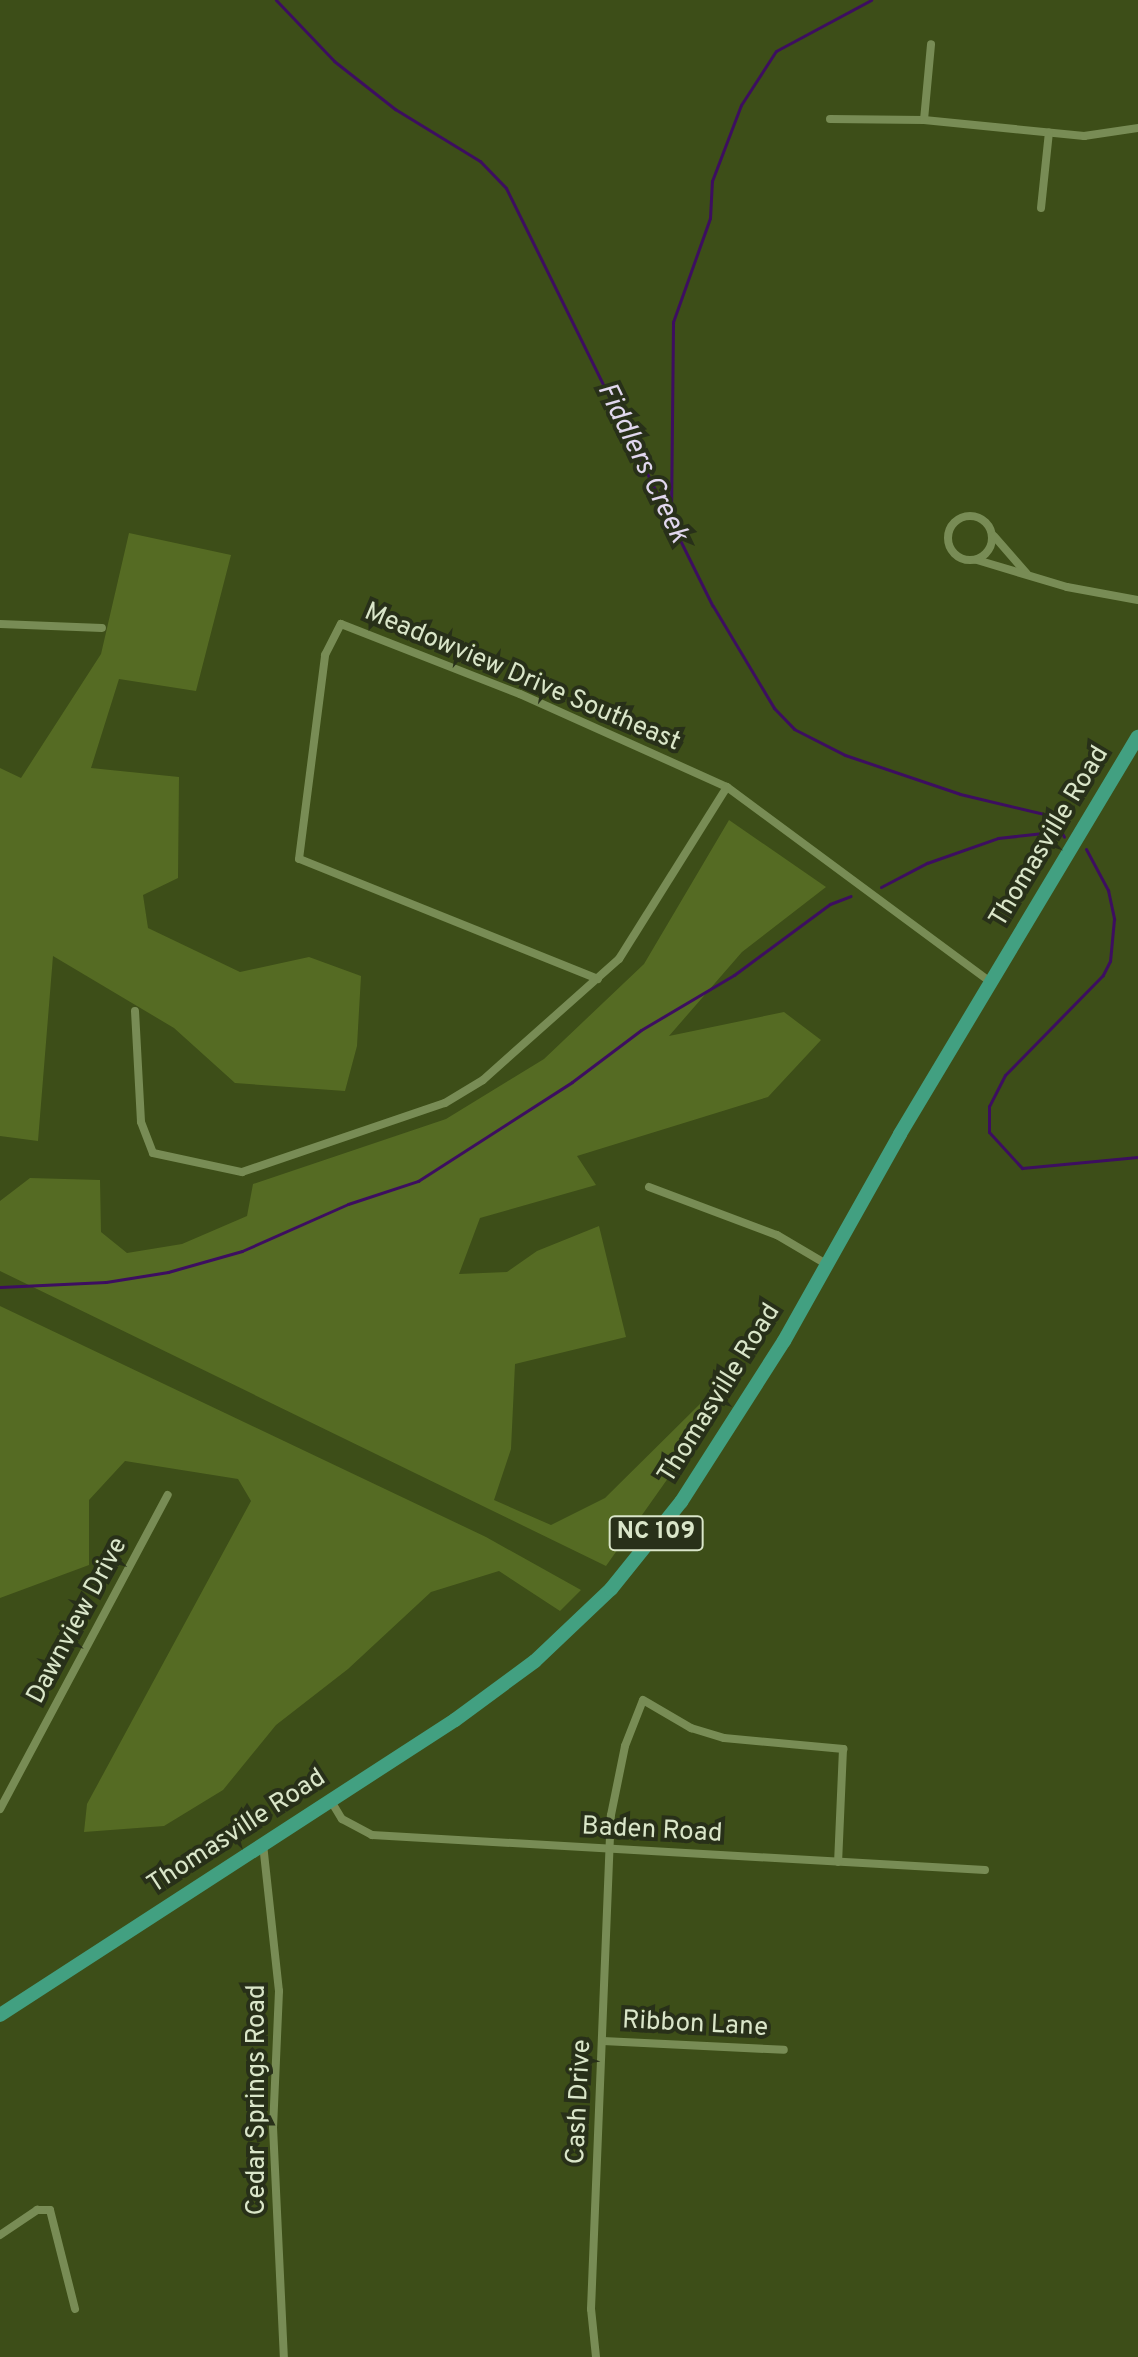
<!DOCTYPE html>
<html>
<head>
<meta charset="utf-8">
<style>
  body { margin:0 }
  #map { position:relative; width:1138px; height:2357px; overflow:hidden; background:#3d4e18; font-family:Overpass,sans-serif }
  div>[style] { position:absolute }
  [style*='--x'] { left:calc(var(--x)*1px); top:calc(var(--y)*1px); width:calc(var(--w)*1px); rotate:calc(var(--a)*1deg) }
  .green>* { inset:0; background:#556b23 }
  .stream>* { height:3px; margin:-1.5px; padding:0 1.5px; transform-origin:1.5px; border-radius:1.5px; background:#3d0e60 }
  .street>* { height:8px; margin:-4px; padding:0 4px; transform-origin:4px; border-radius:4px; background:#788c55 }
  .street>.ring { margin:-4px; padding:0; box-sizing:content-box; background:none; border:8px solid #788c55; border-radius:50% }
  .primary>* { height:14px; margin:-7px; padding:0 7px; transform-origin:7px; border-radius:7px; background:#42a081 }
  span { translate:-50% -50%; white-space:nowrap; text-align:center; line-height:1.15; -webkit-text-stroke:8px #283019; paint-order:stroke }
  .shield-label span { padding:2px 6px; background:#283019; border:2px solid; border-radius:6px; -webkit-text-stroke-width:0 }
  .shield-label { font-size:24px; color:#dae6c9; font-weight:700 }
  .street-label { font-size:26px; color:#dae6c9 }
  .water-label { font-size:28px; color:#e1d7ee; font-style:italic }
</style>
</head>
<body>
<div id="map">
  <div class="green">
    <div style="clip-path:polygon(129px 533px,231px 555px,196px 691px,119px 679px,91px 768px,179px 777px,178px 878px,143px 895px,148px 928px,240px 972px,309px 957px,361px 976px,357px 1046px,345px 1091px,235px 1083px,174px 1028px,53px 956px,38px 1141px,0 1136px,0 768px,21px 778px,101px 654px)"></div>
    <div style="clip-path:polygon(729px 820px,826px 887px,742px 952px,669px 1036px,784px 1012px,821px 1040px,768px 1097px,577px 1156px,596px 1185px,480px 1218px,459px 1274px,507px 1272px,537px 1251px,599px 1226px,626px 1337px,515px 1364px,511px 1449px,494px 1500px,551px 1525px,605px 1498px,704px 1400px,719px 1406px,606px 1566px,0 1271px,0 1201px,30px 1178px,100px 1180px,101px 1232px,127px 1253px,182px 1244px,247px 1216px,253px 1184px,446px 1119px,544px 1059px,644px 964px)"></div>
    <div style="clip-path:polygon(0 1306px,486px 1537px,581px 1590px,560px 1611px,499px 1571px,431px 1592px,348px 1669px,276px 1725px,223px 1790px,164px 1826px,84px 1832px,87px 1804px,251px 1501px,238px 1479px,125px 1461px,89px 1500px,89px 1565px,0 1598px)"></div>
  </div>
  <div class="stream">
    <div style="--x:276;--y:0;--w:84;--a:46.4"></div>
    <div style="--x:334;--y:61;--w:78;--a:38.2"></div>
    <div style="--x:395;--y:109;--w:100;--a:31.5"></div>
    <div style="--x:480;--y:161;--w:37;--a:46"></div>
    <div style="--x:506;--y:188;--w:466;--a:63.7"></div>
    <div style="--x:713;--y:606;--w:119;--a:59.1"></div>
    <div style="--x:774;--y:708;--w:29;--a:46"></div>
    <div style="--x:794;--y:729;--w:57;--a:27"></div>
    <div style="--x:845;--y:755;--w:121;--a:18.7"></div>
    <div style="--x:960;--y:794;--w:95;--a:13.4"></div>
    <div style="--x:1052;--y:816;--w:24;--a:60"></div>
    <div style="--x:671;--y:516;--w:194;--a:-89.4"></div>
    <div style="--x:673;--y:322;--w:110;--a:-70.4"></div>
    <div style="--x:710;--y:218;--w:37;--a:-87"></div>
    <div style="--x:712;--y:181;--w:81;--a:-69.1"></div>
    <div style="--x:741;--y:105;--w:64;--a:-57.1"></div>
    <div style="--x:776;--y:51;--w:108;--a:-28.2"></div>
    <div style="--x:1086;--y:849;--w:47;--a:61.8"></div>
    <div style="--x:1108;--y:890;--w:30;--a:78"></div>
    <div style="--x:1114;--y:919;--w:42;--a:95.4"></div>
    <div style="--x:1110;--y:961;--w:16;--a:117"></div>
    <div style="--x:1103;--y:975;--w:140;--a:134.4"></div>
    <div style="--x:1005;--y:1075;--w:35;--a:117"></div>
    <div style="--x:989;--y:1106;--w:26;--a:90"></div>
    <div style="--x:989;--y:1132;--w:49;--a:47.5"></div>
    <div style="--x:1022;--y:1168;--w:117;--a:-5.4"></div>
    <div style="--x:881;--y:887;--w:52;--a:-27.6"></div>
    <div style="--x:927;--y:863;--w:75;--a:-19.4"></div>
    <div style="--x:998;--y:838;--w:64;--a:-6.2"></div>
    <div style="--x:0;--y:1287;--w:106;--a:-2.7"></div>
    <div style="--x:106;--y:1282;--w:63;--a:-9.2"></div>
    <div style="--x:168;--y:1272;--w:77;--a:-15.8"></div>
    <div style="--x:242;--y:1251;--w:116;--a:-23.9"></div>
    <div style="--x:348;--y:1204;--w:74;--a:-18.2"></div>
    <div style="--x:418;--y:1181;--w:183;--a:-32.7"></div>
    <div style="--x:572;--y:1082;--w:86;--a:-37"></div>
    <div style="--x:641;--y:1030;--w:108;--a:-30.6"></div>
    <div style="--x:734;--y:975;--w:119;--a:-36.5"></div>
    <div style="--x:830;--y:904;--w:22;--a:-21"></div>
  </div>
  <div class="street">
    <div style="--x:830;--y:119;--w:94;--a:0.6"></div>
    <div style="--x:924;--y:120;--w:161;--a:5.7"></div>
    <div style="--x:1084;--y:136;--w:55;--a:-8.4"></div>
    <div style="--x:924;--y:120;--w:76;--a:-84.7"></div>
    <div style="--x:1041;--y:208;--w:76;--a:-84"></div>
    <div class="ring" style="left:948px;top:516px;width:36px;height:36px"></div>
    <div style="--x:994;--y:536;--w:50;--a:49"></div>
    <div style="--x:977;--y:560;--w:94;--a:16.7"></div>
    <div style="--x:1067;--y:587;--w:72;--a:10.4"></div>
    <div style="--x:0;--y:624;--w:102;--a:2.2"></div>
    <div style="--x:598;--y:979;--w:322;--a:-158.1"></div>
    <div style="--x:299;--y:859;--w:206;--a:-82.7"></div>
    <div style="--x:325;--y:655;--w:35;--a:-63"></div>
    <div style="--x:341;--y:624;--w:192;--a:21.4"></div>
    <div style="--x:520;--y:694;--w:227;--a:24.2"></div>
    <div style="--x:727;--y:787;--w:328;--a:36.5"></div>
    <div style="--x:135;--y:1011;--w:111;--a:86.9"></div>
    <div style="--x:141;--y:1122;--w:33;--a:69"></div>
    <div style="--x:153;--y:1153;--w:91;--a:12.1"></div>
    <div style="--x:242;--y:1172;--w:214;--a:-18.8"></div>
    <div style="--x:445;--y:1103;--w:44;--a:-31.2"></div>
    <div style="--x:483;--y:1080;--w:182;--a:-41.7"></div>
    <div style="--x:619;--y:959;--w:203;--a:-57.9"></div>
    <div style="--x:649;--y:1187;--w:137;--a:20.6"></div>
    <div style="--x:777;--y:1235;--w:59;--a:30.5"></div>
    <div style="--x:331;--y:1801;--w:21;--a:59"></div>
    <div style="--x:342;--y:1819;--w:34;--a:28"></div>
    <div style="--x:372;--y:1835;--w:614;--a:3.27"></div>
    <div style="--x:0;--y:1809;--w:356;--a:-61.9"></div>
    <div style="--x:263;--y:1844;--w:148;--a:83.8"></div>
    <div style="--x:279;--y:1991;--w:136;--a:92.5"></div>
    <div style="--x:273;--y:2127;--w:230;--a:87.3"></div>
    <div style="--x:603;--y:2041;--w:181;--a:2.8"></div>
    <div style="--x:0;--y:2235;--w:45;--a:-34"></div>
    <div style="--x:37;--y:2210;--w:13;--a:0"></div>
    <div style="--x:50;--y:2210;--w:102;--a:75.8"></div>
    <div style="--x:596;--y:2357;--w:48;--a:-95.9"></div>
    <div style="--x:591;--y:2309;--w:494;--a:-87.7"></div>
    <div style="--x:611;--y:1815;--w:70;--a:-78.5"></div>
    <div style="--x:625;--y:1746;--w:49;--a:-68.6"></div>
    <div style="--x:643;--y:1700;--w:56;--a:30.3"></div>
    <div style="--x:691;--y:1728;--w:34;--a:17"></div>
    <div style="--x:724;--y:1738;--w:120;--a:5.3"></div>
    <div style="--x:843;--y:1749;--w:113;--a:92.5"></div>
  </div>
  <div class="primary">
    <div style="--x:0;--y:2015;--w:542;--a:-32.96"></div>
    <div style="--x:455;--y:1720;--w:99;--a:-36.4"></div>
    <div style="--x:535;--y:1661;--w:105;--a:-43.5"></div>
    <div style="--x:611;--y:1589;--w:112;--a:-51.2"></div>
    <div style="--x:681;--y:1502;--w:191;--a:-57.4"></div>
    <div style="--x:784;--y:1341;--w:237;--a:-60.7"></div>
    <div style="--x:900;--y:1134;--w:463;--a:-59.1"></div>
  </div>
  <div class="shield-label">
    <span style="left:656px;top:1533px">NC 109</span>
  </div>
  <div class="street-label">
    <span style="left:522px;top:678px;rotate:23deg">Meadowview Drive Southeast</span>
    <span style="left:1050px;top:837px;rotate:-59deg">Thomasville Road</span>
    <span style="left:720px;top:1394px;rotate:-58deg">Thomasville Road</span>
    <span style="left:78px;top:1621px;rotate:-62deg">Dawnview Drive</span>
    <span style="left:652px;top:1831px;rotate:3deg">Baden Road</span>
    <span style="left:237px;top:1832px;rotate:-33deg">Thomasville Road</span>
    <span style="left:695px;top:2025px;rotate:3deg">Ribbon Lane</span>
    <span style="left:258px;top:2100px;rotate:-90deg">Cedar Springs Road</span>
    <span style="left:580px;top:2102px;rotate:-87deg">Cash Drive</span>
  </div>
  <div class="water-label">
    <span style="left:642px;top:463px;rotate:64deg">Fiddlers Creek</span>
  </div>
</div>
</body>
</html>
